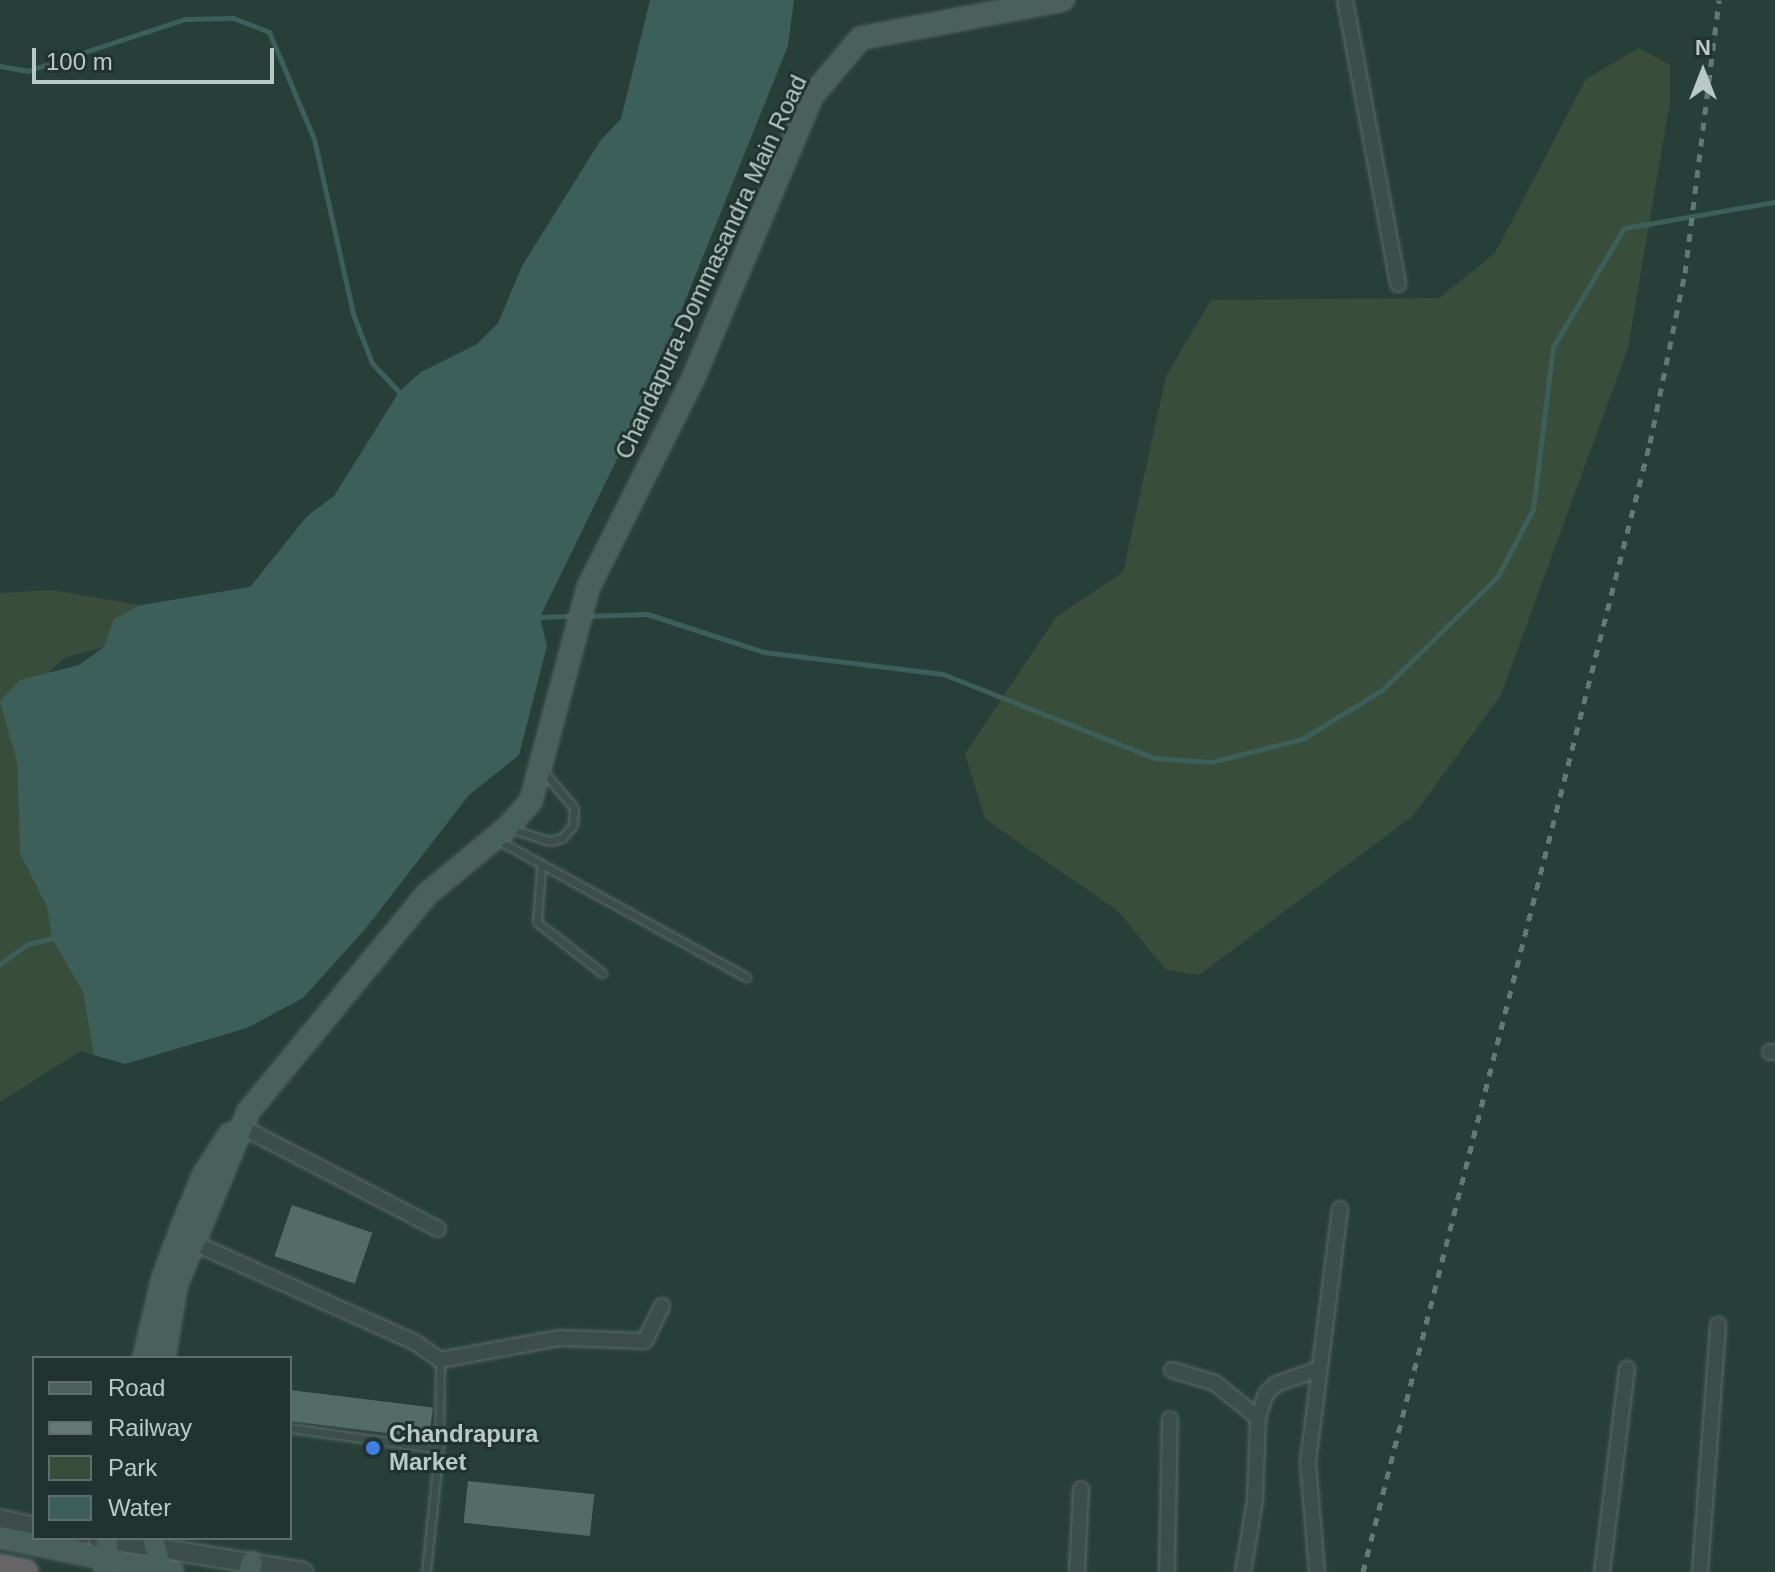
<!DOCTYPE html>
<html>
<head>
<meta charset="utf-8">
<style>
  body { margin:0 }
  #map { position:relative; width:1775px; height:1572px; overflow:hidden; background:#283e39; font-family:Helvetica,sans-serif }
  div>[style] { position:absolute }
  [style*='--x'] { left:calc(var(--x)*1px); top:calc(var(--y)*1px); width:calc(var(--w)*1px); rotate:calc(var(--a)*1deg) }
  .green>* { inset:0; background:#394d3b }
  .water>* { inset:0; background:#3c6059 }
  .stream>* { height:5px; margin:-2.5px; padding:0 2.5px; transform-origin:2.5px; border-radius:2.5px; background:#3c6059 }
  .building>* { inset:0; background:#546b67; transform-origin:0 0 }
  .roads { filter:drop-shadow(0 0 2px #5a6c69) drop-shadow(0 0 2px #5a6c69) }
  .service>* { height:7px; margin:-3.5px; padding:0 3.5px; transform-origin:3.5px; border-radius:3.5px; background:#3c4e4b }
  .minor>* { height:14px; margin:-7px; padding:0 7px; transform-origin:7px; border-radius:7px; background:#3c4e4b }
  .tertiary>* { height:18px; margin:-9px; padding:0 9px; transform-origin:9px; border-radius:9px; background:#3c4e4b }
  .secondary>* { height:20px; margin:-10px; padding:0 10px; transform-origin:10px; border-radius:10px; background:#4a605d }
  .trunk>* { height:24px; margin:-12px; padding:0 12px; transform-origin:12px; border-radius:12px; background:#666464 }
  .rail>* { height:5px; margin-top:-2.5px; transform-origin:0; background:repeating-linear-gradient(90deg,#637975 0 8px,transparent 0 16px) }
  .dots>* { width:22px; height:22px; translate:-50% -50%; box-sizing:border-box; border:4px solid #213330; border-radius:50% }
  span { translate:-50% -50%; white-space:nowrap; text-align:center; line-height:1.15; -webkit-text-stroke:6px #213330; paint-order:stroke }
  .street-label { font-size:24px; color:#b8c9c6 }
  .poi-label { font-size:24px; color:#b8c9c6; font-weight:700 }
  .left { translate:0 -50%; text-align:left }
  .legend { position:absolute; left:32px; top:1356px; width:260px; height:184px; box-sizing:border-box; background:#213330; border:2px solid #5d6f6c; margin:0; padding:10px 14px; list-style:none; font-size:24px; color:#b8c9c6 }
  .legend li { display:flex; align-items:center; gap:16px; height:40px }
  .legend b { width:40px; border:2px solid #5d6f6c }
  .north { position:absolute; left:1663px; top:32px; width:80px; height:80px; -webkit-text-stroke:6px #213330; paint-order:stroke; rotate:0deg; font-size:22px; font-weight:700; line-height:32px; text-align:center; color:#b8c9c6 }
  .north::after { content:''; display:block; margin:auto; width:28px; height:36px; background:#b8c9c6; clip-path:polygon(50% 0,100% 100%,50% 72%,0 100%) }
  .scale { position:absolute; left:32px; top:48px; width:242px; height:36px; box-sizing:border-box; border:4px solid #b8c9c6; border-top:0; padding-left:10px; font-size:24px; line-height:28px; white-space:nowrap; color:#b8c9c6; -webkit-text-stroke:6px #213330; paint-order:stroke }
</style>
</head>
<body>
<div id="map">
  <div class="green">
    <div style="clip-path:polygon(1639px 48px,1670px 65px,1670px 102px,1628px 348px,1501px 695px,1413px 816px,1199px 975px,1166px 970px,1118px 911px,985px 819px,965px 754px,1056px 617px,1123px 572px,1166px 376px,1211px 300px,1439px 298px,1495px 253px,1586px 79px)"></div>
    <div style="clip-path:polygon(52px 590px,141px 605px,104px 647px,64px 658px,50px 671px,17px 762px,20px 853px,47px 907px,52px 938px,90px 989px,94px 1055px,81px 1051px,0 1102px,0 593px)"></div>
  </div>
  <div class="water">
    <div style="clip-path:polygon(650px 0,794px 0,788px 46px,641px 410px,540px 617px,547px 646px,519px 755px,469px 795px,366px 928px,303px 998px,247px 1028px,125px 1064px,94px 1055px,83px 992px,52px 938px,47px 907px,20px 853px,17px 762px,0 701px,20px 680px,79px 665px,104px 647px,114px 619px,141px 605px,250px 587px,307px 516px,334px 496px,399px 392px,421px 372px,477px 344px,498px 323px,522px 266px,600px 141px,621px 119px)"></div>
  </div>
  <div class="stream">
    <div style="--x:0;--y:66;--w:27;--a:10"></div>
    <div style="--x:27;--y:71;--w:166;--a:-18.2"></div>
    <div style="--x:185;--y:19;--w:48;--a:-1.2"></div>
    <div style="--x:233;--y:18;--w:39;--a:21"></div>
    <div style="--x:269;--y:32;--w:116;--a:67.2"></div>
    <div style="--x:314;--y:139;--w:179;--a:77.4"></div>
    <div style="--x:353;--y:314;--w:53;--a:68.8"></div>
    <div style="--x:372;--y:363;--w:40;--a:47"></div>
    <div style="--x:585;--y:616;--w:62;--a:-1.8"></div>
    <div style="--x:647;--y:614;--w:123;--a:18"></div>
    <div style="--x:764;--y:652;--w:180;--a:7"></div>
    <div style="--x:943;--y:674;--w:227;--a:21.7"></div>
    <div style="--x:1154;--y:758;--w:57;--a:4"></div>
    <div style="--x:1211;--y:762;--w:94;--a:-14.2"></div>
    <div style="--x:1302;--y:739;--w:94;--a:-31.5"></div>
    <div style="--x:1382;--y:690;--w:163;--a:-44.5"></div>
    <div style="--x:1498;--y:576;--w:76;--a:-62.4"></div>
    <div style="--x:1533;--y:509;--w:163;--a:-83"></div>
    <div style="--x:1553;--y:347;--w:139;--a:-59.2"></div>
    <div style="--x:1624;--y:228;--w:153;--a:-9.8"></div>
    <div style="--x:540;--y:617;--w:35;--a:-2"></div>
    <div style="--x:0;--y:964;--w:34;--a:-36"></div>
    <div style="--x:28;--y:944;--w:25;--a:-14"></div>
  </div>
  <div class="building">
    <div style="left:292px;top:1205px;width:85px;height:54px;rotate:19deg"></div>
    <div style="left:290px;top:1390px;width:144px;height:31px;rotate:7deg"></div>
    <div style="left:468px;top:1481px;width:127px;height:42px;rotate:6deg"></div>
  </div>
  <div class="roads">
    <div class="service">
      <div style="--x:509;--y:828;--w:42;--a:18"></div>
      <div style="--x:549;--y:841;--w:13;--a:-13"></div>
      <div style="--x:562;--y:838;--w:17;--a:-50"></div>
      <div style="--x:573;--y:825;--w:17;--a:-87"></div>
      <div style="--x:574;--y:808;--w:47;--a:-129.8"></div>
      <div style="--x:496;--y:839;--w:286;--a:28.9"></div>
      <div style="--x:541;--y:868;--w:54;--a:94.2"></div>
      <div style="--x:537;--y:922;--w:83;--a:38.1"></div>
      <div style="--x:290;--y:1428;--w:150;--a:8"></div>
      <div style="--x:426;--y:1572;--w:124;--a:-84"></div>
      <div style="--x:439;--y:1449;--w:89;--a:-89.4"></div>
    </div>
    <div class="minor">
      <div style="--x:1345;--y:0;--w:289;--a:79.4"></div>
      <div style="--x:1770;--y:1052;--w:5;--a:0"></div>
      <div style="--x:242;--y:1127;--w:221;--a:27.5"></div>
      <div style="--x:194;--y:1243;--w:243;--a:24.2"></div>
      <div style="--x:416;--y:1343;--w:29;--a:35"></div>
      <div style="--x:440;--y:1360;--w:122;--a:-10.4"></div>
      <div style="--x:560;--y:1338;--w:85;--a:2"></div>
      <div style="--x:645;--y:1341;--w:39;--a:-64"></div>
      <div style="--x:1172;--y:1370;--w:45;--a:16.8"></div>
      <div style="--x:1215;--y:1383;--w:55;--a:39.1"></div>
      <div style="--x:1077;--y:1572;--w:83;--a:-87.2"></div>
      <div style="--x:1167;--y:1572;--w:153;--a:-88.9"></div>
      <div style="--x:1243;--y:1572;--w:73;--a:-80.5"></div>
      <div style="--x:1255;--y:1500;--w:82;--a:-87.9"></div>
      <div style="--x:1258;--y:1418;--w:25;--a:-72"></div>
      <div style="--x:1266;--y:1394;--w:14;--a:-45"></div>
      <div style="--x:1276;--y:1384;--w:46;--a:-19.2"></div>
      <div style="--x:1317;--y:1572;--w:110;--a:-94.7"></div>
      <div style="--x:1308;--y:1462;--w:255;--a:-82.8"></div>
      <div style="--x:1602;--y:1572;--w:205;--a:-83"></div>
      <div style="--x:1700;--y:1572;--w:248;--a:-85.8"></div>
    </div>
    <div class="tertiary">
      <div style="--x:0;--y:1519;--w:35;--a:13"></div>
      <div style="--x:98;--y:1538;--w:208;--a:9.4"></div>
    </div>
    <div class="secondary">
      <div style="--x:144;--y:1358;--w:82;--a:-76.6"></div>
      <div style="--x:163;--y:1278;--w:54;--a:-69.6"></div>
      <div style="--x:182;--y:1227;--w:57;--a:-67.5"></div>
      <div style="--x:204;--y:1174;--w:48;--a:-57"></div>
      <div style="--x:164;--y:1358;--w:73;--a:-80.5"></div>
      <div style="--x:176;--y:1286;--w:188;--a:-67.5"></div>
      <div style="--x:248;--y:1112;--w:281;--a:-50.6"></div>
      <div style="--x:426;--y:895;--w:105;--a:-39.6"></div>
      <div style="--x:507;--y:828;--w:36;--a:-48"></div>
      <div style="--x:531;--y:801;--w:220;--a:-75"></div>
      <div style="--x:588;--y:588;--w:234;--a:-63.3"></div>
      <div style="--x:693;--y:379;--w:307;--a:-67.2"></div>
      <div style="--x:812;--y:96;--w:76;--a:-49.8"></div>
      <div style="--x:861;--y:38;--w:206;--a:-10.7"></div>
      <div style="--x:0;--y:1537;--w:176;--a:11.5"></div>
      <div style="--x:153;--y:1538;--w:34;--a:76"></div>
      <div style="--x:106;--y:1572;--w:34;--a:-88"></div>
      <div style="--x:249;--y:1572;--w:10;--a:-73"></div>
    </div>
    <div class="trunk">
      <div style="--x:0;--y:1567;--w:26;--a:11"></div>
    </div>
  </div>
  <div class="rail">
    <div style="--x:1363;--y:1572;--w:1165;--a:-75.74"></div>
    <div style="--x:1650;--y:443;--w:174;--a:-78.4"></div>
    <div style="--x:1685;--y:273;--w:275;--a:-82.9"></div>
  </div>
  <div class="dots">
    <div style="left:373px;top:1448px;background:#3f7fe0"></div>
  </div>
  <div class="street-label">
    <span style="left:711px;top:267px;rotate:-65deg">Chandapura-Dommasandra Main Road</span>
  </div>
  <div class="poi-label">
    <span class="left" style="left:389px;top:1448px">Chandrapura<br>Market</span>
  </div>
  <ul class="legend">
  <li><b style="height:10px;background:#4a605d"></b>Road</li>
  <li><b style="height:10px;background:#637975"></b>Railway</li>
  <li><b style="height:22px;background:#394d3b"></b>Park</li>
  <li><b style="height:22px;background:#3c6059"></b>Water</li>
  </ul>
  <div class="north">N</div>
  <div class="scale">100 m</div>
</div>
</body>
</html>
